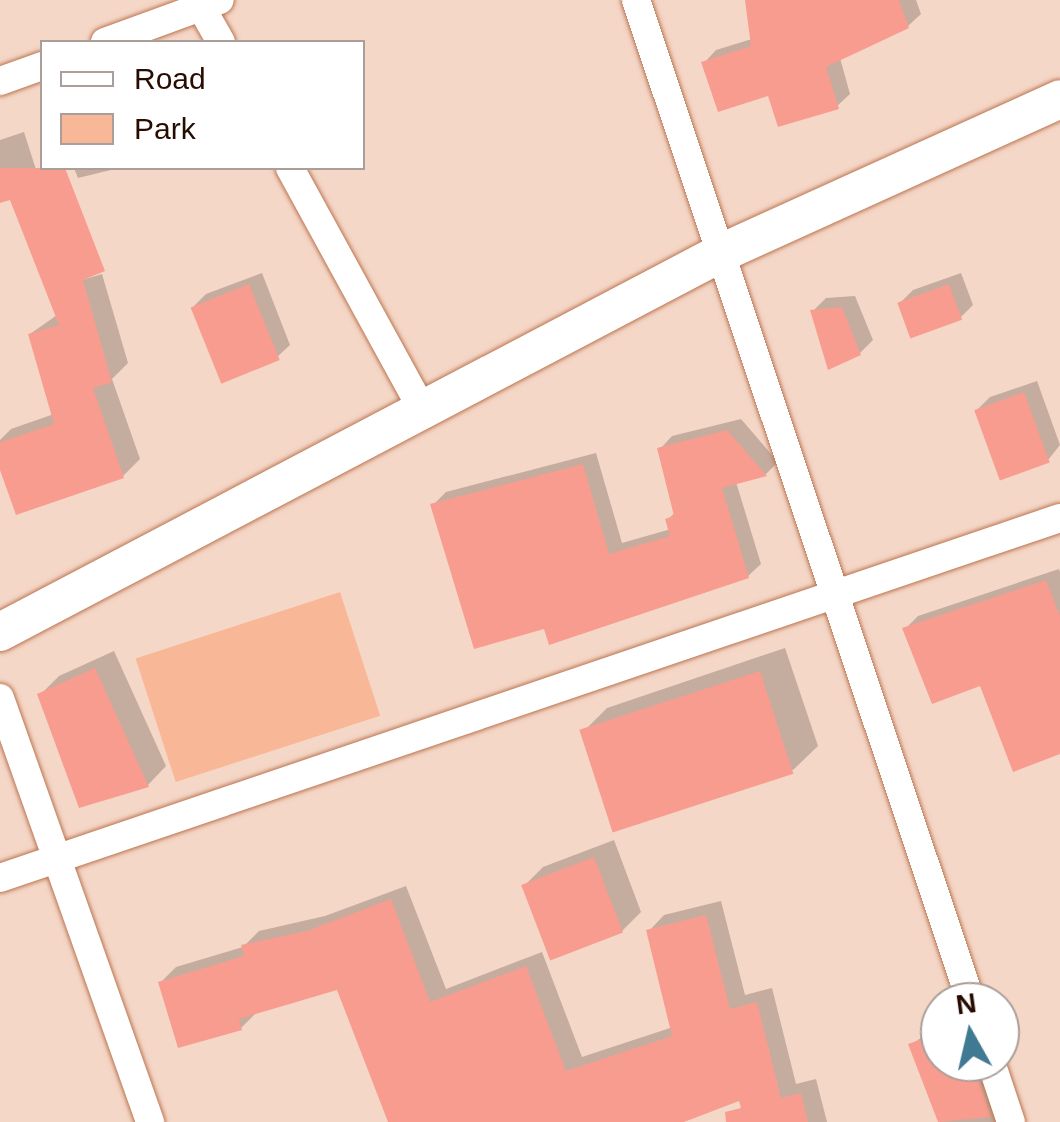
<!DOCTYPE html>
<html>
<head>
<meta charset="utf-8">
<style>
  body { margin:0 }
  #map { position:relative; width:1060px; height:1122px; overflow:hidden; background:#f5d7c7; font-family:Helvetica,sans-serif }
  div>[style] { position:absolute }
  [style*='--x'] { left:calc(var(--x)*1px); top:calc(var(--y)*1px); width:calc(var(--w)*1px); rotate:calc(var(--a)*1deg) }
  .green>* { inset:0; background:#f8b898; transform-origin:0 0 }
  .shadow>* { inset:0; background:#0003 }
  .building>* { inset:0; background:#f89c90; transform-origin:0 0 }
  .roads { filter:drop-shadow(0 0 2px #bb7551) drop-shadow(0 0 2px #bb7551) }
  .street>* { height:28px; margin:-14px; padding:0 14px; transform-origin:14px; border-radius:14px; background:#fff }
  .secondary>* { height:38px; margin:-19px; padding:0 19px; transform-origin:19px; border-radius:19px; background:#fff }
  span { translate:-50% -50%; white-space:nowrap; text-align:center; line-height:1.15; -webkit-text-stroke:8px #fff; paint-order:stroke }
  .legend { position:absolute; left:40px; top:40px; width:325px; height:130px; box-sizing:border-box; background:#fff; border:2px solid #a99e99; margin:0; padding:12px 18px; list-style:none; font-size:30px; color:#270d01 }
  .legend li { display:flex; align-items:center; gap:20px; height:50px }
  .legend b { width:50px; border:2px solid #a99e99 }
  .north { position:absolute; left:920px; top:982px; width:100px; height:100px; box-sizing:border-box; background:#fff; border:2px solid #a99e99; border-radius:50%; rotate:352deg; font-size:28px; font-weight:700; line-height:40px; text-align:center; color:#270d01 }
  .north::after { content:''; display:block; margin:auto; width:35px; height:45px; background:#3f7992; clip-path:polygon(50% 0,100% 100%,50% 72%,0 100%) }
</style>
</head>
<body>
<div id="map">
  <div class="green">
    <div style="left:340px;top:592px;width:130px;height:215px;rotate:72deg"></div>
  </div>
  <div class="shadow">
    <div style="clip-path:polygon(746px 0,916px 0,921px 14px,908px 26px,840px 58px,850px 94px,837px 106px,770px 93px,704px 63px,716px 50px,752px 39px)"></div>
    <div style="clip-path:polygon(24px 132px,39px 179px,0 200px,0 140px)"></div>
    <div style="clip-path:polygon(74px 168px,119px 168px,78px 178px)"></div>
    <div style="clip-path:polygon(262px 273px,290px 345px,277px 357px,193px 307px,206px 294px)"></div>
    <div style="clip-path:polygon(961px 273px,973px 305px,960px 318px,900px 303px,913px 290px)"></div>
    <div style="clip-path:polygon(102px 274px,128px 363px,112px 379px,140px 459px,123px 476px,0 462px,0 440px,11px 429px,54px 414px,30px 334px,57px 315px,69px 284px)"></div>
    <div style="clip-path:polygon(855px 296px,873px 340px,860px 353px,813px 311px,826px 298px)"></div>
    <div style="clip-path:polygon(1037px 381px,1060px 445px,1048px 460px,977px 410px,990px 397px)"></div>
    <div style="clip-path:polygon(741px 419px,778px 462px,766px 474px,736px 482px,761px 564px,748px 576px,546px 626px,433px 505px,446px 492px,596px 453px,622px 543px,671px 529px,668px 519px,676px 512px,660px 449px,672px 436px)"></div>
    <div style="clip-path:polygon(1059px 569px,1060px 572px,1060px 752px,981px 682px,905px 629px,918px 616px)"></div>
    <div style="clip-path:polygon(785px 648px,818px 746px,793px 770px,583px 732px,607px 708px)"></div>
    <div style="clip-path:polygon(114px 651px,166px 766px,148px 785px,40px 695px,59px 676px)"></div>
    <div style="clip-path:polygon(614px 840px,641px 912px,622px 931px,524px 886px,543px 867px)"></div>
    <div style="clip-path:polygon(406px 886px,446px 989px,542px 952px,582px 1057px,673px 1027px,649px 931px,664px 915px,721px 901px,745px 995px,772px 988px,796px 1084px,816px 1079px,827px 1122px,747px 1122px,741px 1098px,677px 1122px,390px 1122px,339px 987px,258px 1011px,241px 1028px,161px 982px,176px 967px,243px 947px,259px 931px,325px 916px)"></div>
    <div style="clip-path:polygon(940px 1024px,940px 1062px,992px 1062px,1000px 1122px,940px 1122px,911px 1045px)"></div>
  </div>
  <div class="building">
    <div style="clip-path:polygon(745px 0,899px 0,909px 28px,826px 67px,839px 109px,778px 127px,768px 96px,718px 112px,701px 62px,751px 46px)"></div>
    <div style="clip-path:polygon(0 168px,65px 168px,105px 271px,83px 280px,112px 382px,93px 388px,124px 478px,16px 515px,0 470px,0 442px,54px 424px,28px 334px,59px 325px,10px 200px,0 203px)"></div>
    <div style="left:249px;top:284px;width:82px;height:63px;rotate:68deg"></div>
    <div style="left:949px;top:284px;width:38px;height:55px;rotate:70deg"></div>
    <div style="clip-path:polygon(842px 307px,861px 355px,828px 370px,810px 310px)"></div>
    <div style="left:1024px;top:392px;width:75px;height:53px;rotate:70deg"></div>
    <div style="clip-path:polygon(727px 430px,767px 476px,722px 488px,749px 578px,549px 645px,544px 629px,474px 649px,430px 504px,583px 464px,609px 554px,670px 536px,665px 519px,674px 516px,657px 448px)"></div>
    <div style="clip-path:polygon(1046px 580px,1060px 616px,1060px 754px,1013px 772px,980px 686px,932px 704px,902px 628px)"></div>
    <div style="clip-path:polygon(95px 668px,149px 787px,79px 808px,37px 694px)"></div>
    <div style="left:760px;top:671px;width:108px;height:190px;rotate:72deg"></div>
    <div style="left:594px;top:857px;width:81px;height:78px;rotate:69deg"></div>
    <div style="clip-path:polygon(391px 899px,430px 1002px,526px 966px,566px 1071px,672px 1036px,646px 930px,706px 915px,730px 1009px,757px 1002px,781px 1098px,801px 1093px,808px 1122px,726px 1122px,725px 1112px,741px 1108px,739px 1101px,684px 1122px,388px 1122px,337px 990px,239px 1019px,242px 1030px,178px 1048px,158px 982px,244px 956px,241px 945px,307px 931px)"></div>
    <div style="clip-path:polygon(940px 1033px,940px 1062px,972px 1062px,991px 1117px,938px 1122px,908px 1044px)"></div>
  </div>
  <div class="roads">
    <div class="street">
      <div style="--x:636;--y:0;--w:1057;--a:71.51"></div>
      <div style="--x:201;--y:7;--w:40;--a:60.3"></div>
      <div style="--x:105;--y:42;--w:122;--a:-20.1"></div>
      <div style="--x:0;--y:81;--w:45;--a:-19.7"></div>
      <div style="--x:290;--y:168;--w:273;--a:61.3"></div>
      <div style="--x:0;--y:698;--w:450;--a:70.5"></div>
      <div style="--x:0;--y:878;--w:1119;--a:-18.76"></div>
      <div style="--x:991;--y:1062;--w:63;--a:71.6"></div>
    </div>
    <div class="secondary">
      <div style="--x:0;--y:632;--w:815;--a:-27.73"></div>
      <div style="--x:721;--y:253;--w:372;--a:-24.4"></div>
    </div>
  </div>
  <ul class="legend">
  <li><b style="height:12px;background:#fff"></b>Road</li>
  <li><b style="height:28px;background:#f8b898"></b>Park</li>
  </ul>
  <div class="north">N</div>
</div>
</body>
</html>
